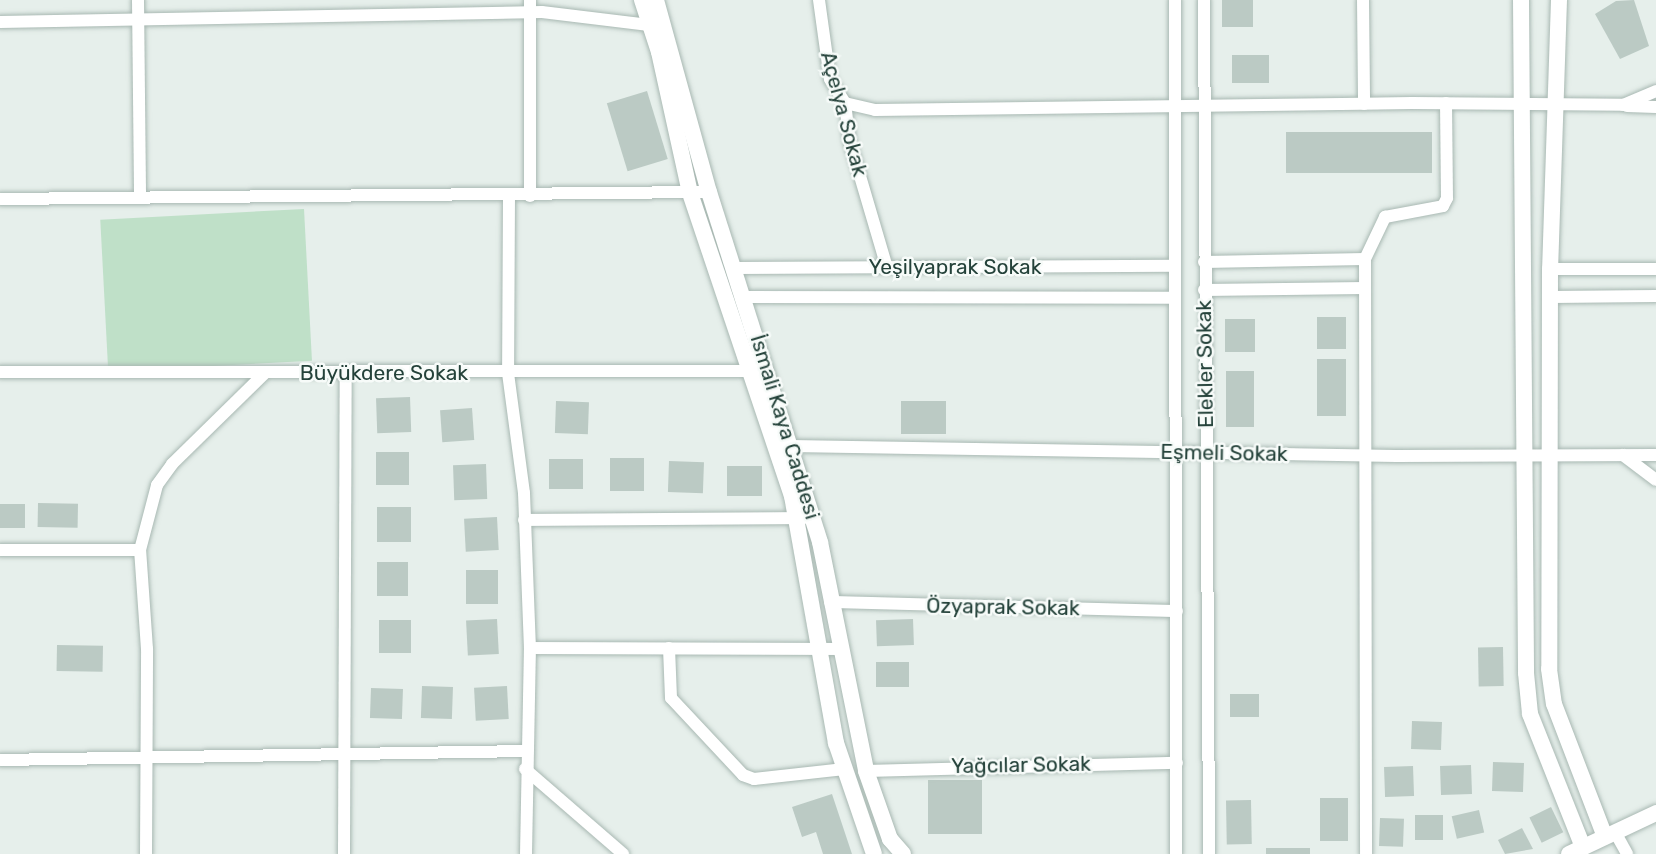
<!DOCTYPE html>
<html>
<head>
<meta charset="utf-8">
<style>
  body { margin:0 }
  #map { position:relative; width:1656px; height:854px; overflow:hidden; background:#e6efeb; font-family:Rubik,sans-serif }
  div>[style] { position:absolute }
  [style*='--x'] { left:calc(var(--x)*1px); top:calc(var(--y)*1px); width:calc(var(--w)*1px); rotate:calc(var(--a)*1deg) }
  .green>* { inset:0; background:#bfe0c8; transform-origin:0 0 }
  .building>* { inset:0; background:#bbcac4; transform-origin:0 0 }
  .roads { filter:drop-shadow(0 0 2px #a8b8b2) drop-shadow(0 0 2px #a8b8b2) }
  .minor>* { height:12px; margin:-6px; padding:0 6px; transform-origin:6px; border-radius:6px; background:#fff }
  .tertiary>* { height:16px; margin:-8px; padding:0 8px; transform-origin:8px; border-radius:8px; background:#fff }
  span { translate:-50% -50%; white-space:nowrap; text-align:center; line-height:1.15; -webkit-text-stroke:5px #f7fbf9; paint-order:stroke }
  .street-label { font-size:21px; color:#24423a }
</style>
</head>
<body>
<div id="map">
  <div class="green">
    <div style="left:304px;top:209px;width:152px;height:204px;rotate:87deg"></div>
  </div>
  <div class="building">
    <div style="left:1222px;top:0;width:31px;height:27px"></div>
    <div style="clip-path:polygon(1634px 0,1649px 46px,1620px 59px,1595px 14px,1616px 1px)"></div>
    <div style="left:1269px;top:55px;width:28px;height:37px;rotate:90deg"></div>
    <div style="left:647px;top:91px;width:71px;height:42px;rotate:73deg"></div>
    <div style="left:1432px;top:132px;width:41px;height:146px;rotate:90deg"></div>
    <div style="left:1317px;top:317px;width:29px;height:32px"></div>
    <div style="left:1255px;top:319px;width:33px;height:30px;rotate:90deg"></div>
    <div style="left:1317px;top:359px;width:29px;height:57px"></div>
    <div style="left:1226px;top:371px;width:28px;height:56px"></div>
    <div style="left:410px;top:397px;width:35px;height:34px;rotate:88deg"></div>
    <div style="left:556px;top:401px;width:33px;height:32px;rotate:2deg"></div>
    <div style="left:901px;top:401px;width:45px;height:33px"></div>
    <div style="left:472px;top:408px;width:32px;height:32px;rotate:86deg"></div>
    <div style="left:376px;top:452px;width:33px;height:33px"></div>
    <div style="left:610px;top:458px;width:34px;height:33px"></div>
    <div style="left:549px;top:459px;width:34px;height:30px"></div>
    <div style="left:669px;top:461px;width:35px;height:31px;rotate:2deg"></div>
    <div style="left:486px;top:464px;width:35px;height:33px;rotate:88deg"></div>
    <div style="left:762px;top:466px;width:30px;height:35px;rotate:90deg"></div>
    <div style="left:38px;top:503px;width:40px;height:24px;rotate:1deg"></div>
    <div style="left:0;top:504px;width:25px;height:24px"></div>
    <div style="left:411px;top:507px;width:35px;height:34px;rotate:90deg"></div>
    <div style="left:497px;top:517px;width:33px;height:33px;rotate:87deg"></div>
    <div style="left:377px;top:562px;width:31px;height:34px"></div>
    <div style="left:466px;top:570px;width:32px;height:34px"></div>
    <div style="left:497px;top:619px;width:35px;height:31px;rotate:87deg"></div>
    <div style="left:913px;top:619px;width:26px;height:37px;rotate:88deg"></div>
    <div style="left:379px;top:620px;width:32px;height:33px"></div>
    <div style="left:57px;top:645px;width:46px;height:26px;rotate:1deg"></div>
    <div style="left:1503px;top:647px;width:39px;height:25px;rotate:89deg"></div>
    <div style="left:876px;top:662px;width:33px;height:25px"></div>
    <div style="left:422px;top:686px;width:31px;height:32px;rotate:2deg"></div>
    <div style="left:507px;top:686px;width:33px;height:33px;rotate:87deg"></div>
    <div style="left:371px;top:688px;width:32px;height:30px;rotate:2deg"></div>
    <div style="left:1230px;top:694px;width:29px;height:23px"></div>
    <div style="left:1412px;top:721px;width:30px;height:28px;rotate:2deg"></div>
    <div style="left:1493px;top:762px;width:31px;height:29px;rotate:2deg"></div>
    <div style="left:1471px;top:765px;width:29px;height:31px;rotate:88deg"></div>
    <div style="left:1413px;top:766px;width:30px;height:29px;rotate:88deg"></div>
    <div style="left:928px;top:780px;width:54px;height:54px"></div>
    <div style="clip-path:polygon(832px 794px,852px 854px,823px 854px,816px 832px,802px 837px,792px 807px)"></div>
    <div style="left:1320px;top:798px;width:28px;height:43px"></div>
    <div style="left:1251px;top:800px;width:44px;height:25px;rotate:89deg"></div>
    <div style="left:1551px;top:807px;width:28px;height:24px;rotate:64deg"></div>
    <div style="left:1479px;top:810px;width:23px;height:28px;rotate:77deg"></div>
    <div style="left:1415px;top:815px;width:28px;height:25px"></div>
    <div style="left:1380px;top:818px;width:24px;height:28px;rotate:2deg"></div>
    <div style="clip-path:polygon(1522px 828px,1533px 849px,1505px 854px,1498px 840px)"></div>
    <div style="left:1266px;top:848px;width:44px;height:6px"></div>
  </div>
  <div class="roads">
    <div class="minor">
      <div style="--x:138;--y:0;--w:198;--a:89.4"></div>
      <div style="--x:530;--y:0;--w:196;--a:90"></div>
      <div style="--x:819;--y:0;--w:80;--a:82.1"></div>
      <div style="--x:830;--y:79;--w:28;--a:58"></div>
      <div style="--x:845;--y:103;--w:39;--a:83"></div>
      <div style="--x:850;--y:142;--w:131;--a:73.6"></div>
      <div style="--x:1175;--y:0;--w:854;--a:89.93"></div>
      <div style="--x:1204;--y:0;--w:854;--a:89.66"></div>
      <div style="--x:1363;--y:0;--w:104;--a:89.4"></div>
      <div style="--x:0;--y:22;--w:542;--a:-1.06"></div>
      <div style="--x:542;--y:12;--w:116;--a:6.9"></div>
      <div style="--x:845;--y:103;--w:31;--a:13"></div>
      <div style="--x:875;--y:110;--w:537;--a:-0.75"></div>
      <div style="--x:1412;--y:103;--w:211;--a:0.5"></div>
      <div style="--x:1623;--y:105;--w:36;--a:-23"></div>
      <div style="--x:1627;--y:106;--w:29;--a:2"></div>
      <div style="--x:509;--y:196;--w:177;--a:90.3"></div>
      <div style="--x:508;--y:373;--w:121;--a:82.4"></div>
      <div style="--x:524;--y:493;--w:155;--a:87.8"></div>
      <div style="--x:0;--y:199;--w:709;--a:-0.57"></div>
      <div style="--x:1365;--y:259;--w:595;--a:89.9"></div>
      <div style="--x:1204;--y:262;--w:161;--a:-1.1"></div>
      <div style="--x:1365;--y:259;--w:47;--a:-64.5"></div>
      <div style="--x:1385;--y:217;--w:59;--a:-10.7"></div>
      <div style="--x:1443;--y:206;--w:9;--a:-63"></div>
      <div style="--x:1447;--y:198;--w:95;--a:-90.6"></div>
      <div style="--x:735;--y:268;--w:440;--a:-0.3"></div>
      <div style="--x:1550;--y:269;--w:106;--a:0"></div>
      <div style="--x:1204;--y:290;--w:161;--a:-0.7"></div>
      <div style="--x:744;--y:297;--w:431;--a:0.1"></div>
      <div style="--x:1551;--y:297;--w:105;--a:-0.5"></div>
      <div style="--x:0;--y:372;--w:756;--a:-0.08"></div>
      <div style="--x:791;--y:446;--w:605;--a:0.95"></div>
      <div style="--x:1396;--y:456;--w:260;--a:-0.2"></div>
      <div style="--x:1623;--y:455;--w:41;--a:37.1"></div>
      <div style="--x:524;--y:520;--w:280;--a:-0.4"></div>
      <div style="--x:0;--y:550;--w:140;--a:0"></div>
      <div style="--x:830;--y:602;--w:347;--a:1.5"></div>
      <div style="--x:669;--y:648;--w:50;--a:87.7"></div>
      <div style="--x:671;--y:698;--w:105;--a:46.9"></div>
      <div style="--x:743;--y:775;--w:12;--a:20"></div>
      <div style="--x:754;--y:779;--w:91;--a:-6.3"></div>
      <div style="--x:0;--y:760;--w:525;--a:-0.98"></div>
      <div style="--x:525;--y:769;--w:130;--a:40.9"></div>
      <div style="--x:866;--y:771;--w:311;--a:-1.5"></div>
      <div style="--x:1615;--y:832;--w:25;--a:61"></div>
      <div style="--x:146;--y:854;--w:205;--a:-89.7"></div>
      <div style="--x:147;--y:649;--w:99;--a:-94"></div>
      <div style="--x:140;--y:550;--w:67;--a:-75.3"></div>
      <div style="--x:157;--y:485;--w:26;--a:-54"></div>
      <div style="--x:172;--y:464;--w:130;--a:-44.4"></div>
      <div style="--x:344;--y:854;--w:481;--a:-89.8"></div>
      <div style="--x:526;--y:854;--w:206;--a:-88.9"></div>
      <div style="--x:530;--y:648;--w:308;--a:0.2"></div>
    </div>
    <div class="tertiary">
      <div style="--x:642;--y:0;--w:55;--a:71.9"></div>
      <div style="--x:659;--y:52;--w:144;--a:77.6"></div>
      <div style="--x:690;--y:193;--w:320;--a:71.4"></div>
      <div style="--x:792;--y:496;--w:251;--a:79.9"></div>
      <div style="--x:836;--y:743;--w:117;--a:71.1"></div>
      <div style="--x:656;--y:0;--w:199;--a:74.6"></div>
      <div style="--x:709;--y:192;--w:367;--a:72.4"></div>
      <div style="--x:820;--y:542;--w:234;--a:78.6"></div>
      <div style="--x:866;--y:771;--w:72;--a:70.6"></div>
      <div style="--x:890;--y:839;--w:20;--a:49"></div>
      <div style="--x:1521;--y:0;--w:673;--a:89.57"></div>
      <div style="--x:1526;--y:673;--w:41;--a:84.4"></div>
      <div style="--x:1530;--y:714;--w:143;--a:68.3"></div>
      <div style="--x:1559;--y:0;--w:269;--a:91.9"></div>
      <div style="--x:1550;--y:269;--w:400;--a:90.1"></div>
      <div style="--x:1549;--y:669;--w:35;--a:82"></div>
      <div style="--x:1554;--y:704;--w:142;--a:69"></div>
      <div style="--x:1569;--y:854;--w:96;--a:-25.2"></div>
    </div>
  </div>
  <div class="street-label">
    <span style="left:844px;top:114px;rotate:75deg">Açelya Sokak</span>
    <span style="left:955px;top:267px">Yeşilyaprak Sokak</span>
    <span style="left:1205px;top:364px;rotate:-91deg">Elekler Sokak</span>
    <span style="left:384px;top:373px">Büyükdere Sokak</span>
    <span style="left:785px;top:427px;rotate:73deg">İsmali Kaya Caddesi</span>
    <span style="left:1224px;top:453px;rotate:1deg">Eşmeli Sokak</span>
    <span style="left:1003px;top:607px;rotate:1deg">Özyaprak Sokak</span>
    <span style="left:1021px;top:765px;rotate:-1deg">Yağcılar Sokak</span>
  </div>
</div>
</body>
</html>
